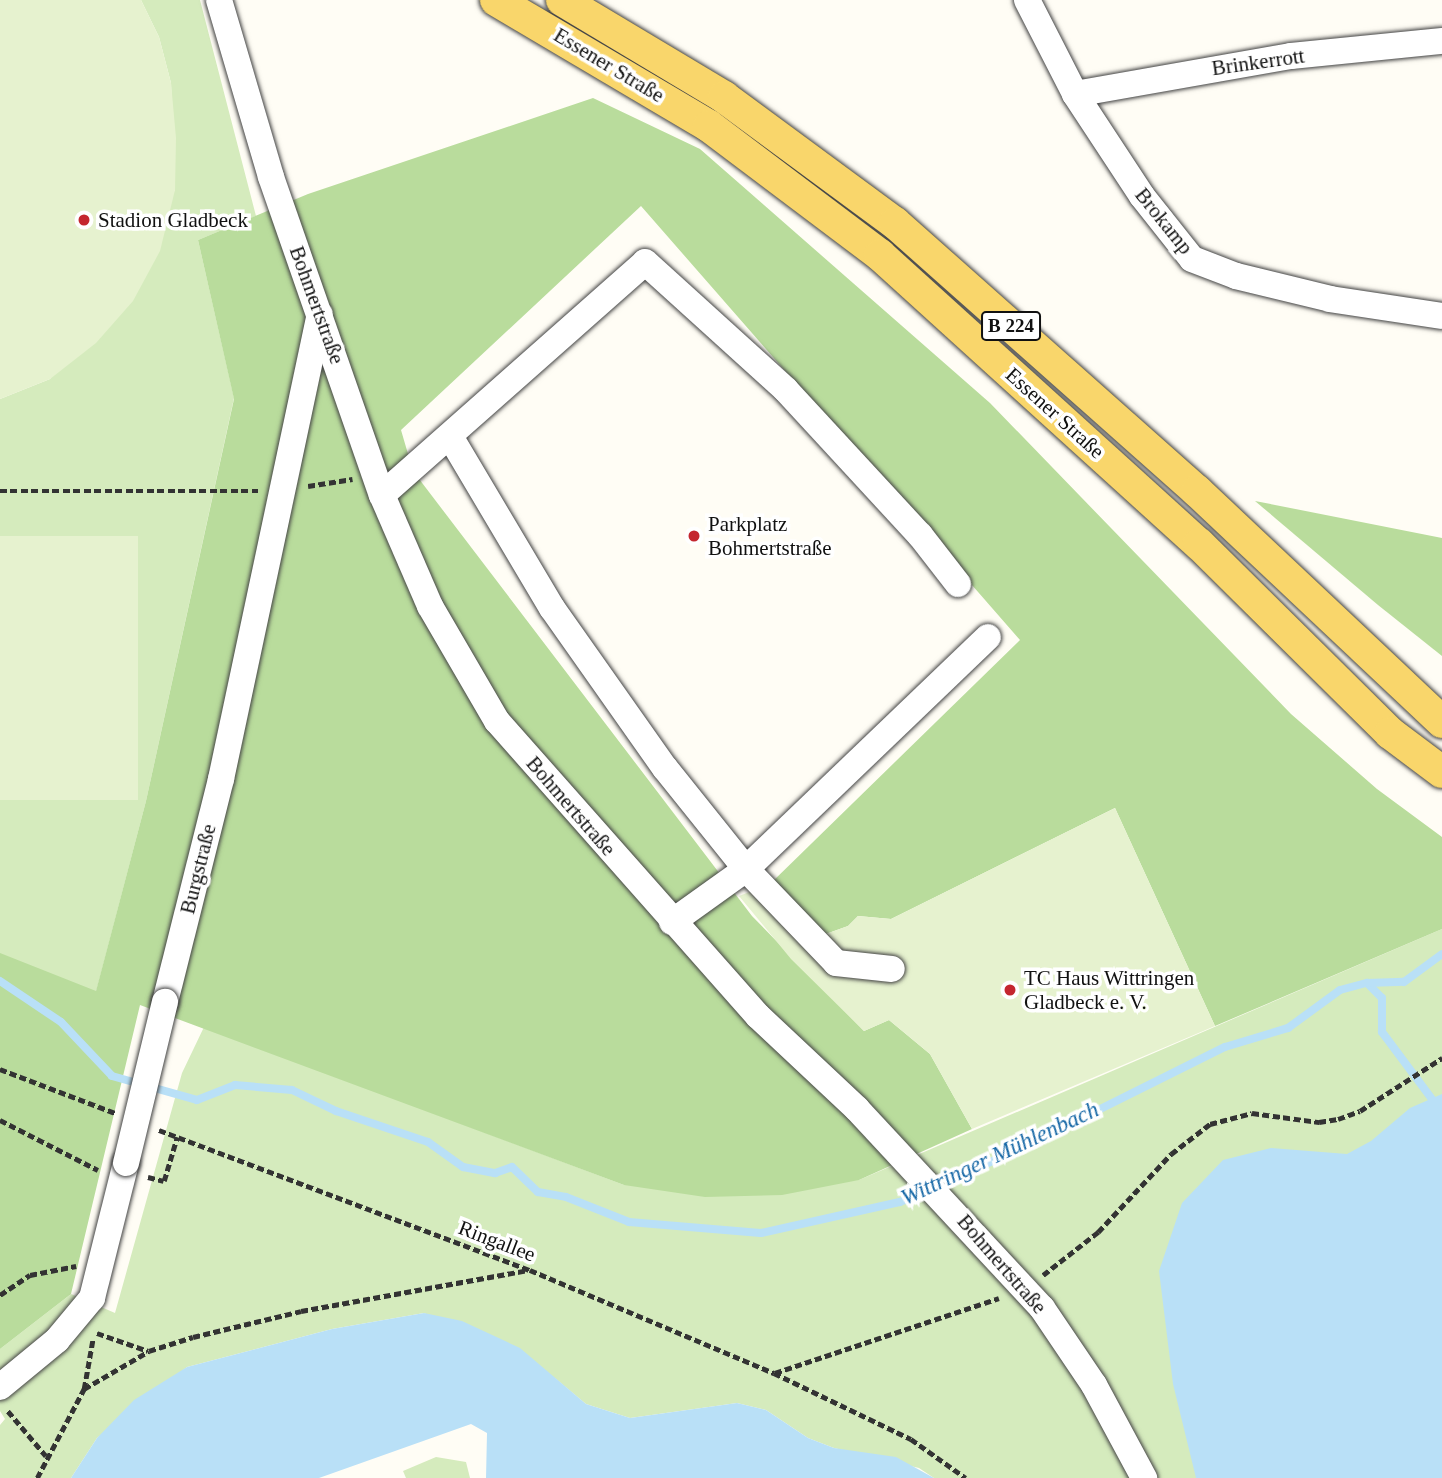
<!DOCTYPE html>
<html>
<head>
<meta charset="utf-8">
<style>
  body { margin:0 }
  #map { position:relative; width:1442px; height:1478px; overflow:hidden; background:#fffdf5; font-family:Georgia,serif }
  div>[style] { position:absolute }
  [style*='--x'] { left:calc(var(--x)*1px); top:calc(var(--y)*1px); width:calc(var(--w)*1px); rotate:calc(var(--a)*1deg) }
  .green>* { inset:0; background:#d5ebbd }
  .forest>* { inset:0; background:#b9dc9c }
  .pitch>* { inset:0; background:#e6f2cf; transform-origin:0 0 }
  .water>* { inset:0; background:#b9e0f7 }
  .stream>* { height:8px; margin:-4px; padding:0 4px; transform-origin:4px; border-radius:4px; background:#b9e0f7 }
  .path>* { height:4.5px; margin-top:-2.25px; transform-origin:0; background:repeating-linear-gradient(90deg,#333 0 7px,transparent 0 10.5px) }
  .roads { filter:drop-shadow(0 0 2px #444) drop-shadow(0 0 2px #444) }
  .minor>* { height:26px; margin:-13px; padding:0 13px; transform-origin:13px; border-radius:13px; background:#fff }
  .major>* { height:32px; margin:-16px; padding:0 16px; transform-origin:16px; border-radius:16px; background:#f9d66b }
  .bridges { filter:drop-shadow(0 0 2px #444) drop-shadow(0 0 2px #444) }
  .minor-bridge>* { height:26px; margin:-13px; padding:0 13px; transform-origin:13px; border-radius:13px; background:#fff }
  .dots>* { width:19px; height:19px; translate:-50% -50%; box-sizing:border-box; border:4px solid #fff; border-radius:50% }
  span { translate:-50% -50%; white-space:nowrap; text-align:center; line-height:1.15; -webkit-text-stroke:7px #fff; paint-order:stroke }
  .shield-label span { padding:2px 5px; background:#fff; border:2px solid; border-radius:5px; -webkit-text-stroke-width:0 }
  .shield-label { font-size:19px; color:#111; font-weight:700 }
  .street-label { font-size:21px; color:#111 }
  .poi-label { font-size:21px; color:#111 }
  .left { translate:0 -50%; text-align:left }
  .water-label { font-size:23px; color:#1768a6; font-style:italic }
</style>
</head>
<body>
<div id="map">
  <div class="green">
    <div style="clip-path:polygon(141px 0,200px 0,256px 216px,198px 240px,234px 398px,146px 801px,96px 992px,0 955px,0 399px,50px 379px,175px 190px,171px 83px,159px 37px)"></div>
    <div style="clip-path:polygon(1442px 929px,1442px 1478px,934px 1478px,919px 1468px,834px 1448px,808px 1438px,766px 1410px,737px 1403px,630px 1418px,586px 1404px,556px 1379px,424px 1313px,332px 1329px,187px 1367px,97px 1438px,71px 1478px,0 1478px,0 1425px,5px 1419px,0 1411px,0 1349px,71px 1294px,115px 1313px,182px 1073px,204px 1027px,624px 1185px,859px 1180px)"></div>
    <div style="clip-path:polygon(436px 1457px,466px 1462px,470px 1478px,406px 1478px,403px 1471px)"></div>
  </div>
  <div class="forest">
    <div style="clip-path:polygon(593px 98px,700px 149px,990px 403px,1291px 714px,1377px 789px,1442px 837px,1442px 929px,1215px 1026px,1115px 808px,891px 919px,858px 916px,848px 926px,823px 935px,770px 884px,1020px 640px,641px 206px,401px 430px,413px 471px,752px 916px,864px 1031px,889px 1020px,930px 1054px,972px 1129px,859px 1180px,782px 1195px,705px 1197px,624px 1185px,140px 1005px,71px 1294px,0 1349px,0 953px,96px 991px,146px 801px,234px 399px,198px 240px,308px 194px)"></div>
    <div style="clip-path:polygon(1255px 501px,1442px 538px,1442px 656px,1378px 605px)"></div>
  </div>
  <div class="pitch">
    <div style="clip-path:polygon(0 0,141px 0,159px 37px,171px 83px,176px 138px,175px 190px,160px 251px,133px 301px,96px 343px,50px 379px,0 399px)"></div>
    <div style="left:138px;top:536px;width:264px;height:138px;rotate:90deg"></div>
    <div style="clip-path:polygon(1115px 808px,1215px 1026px,972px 1129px,930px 1054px,889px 1020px,864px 1031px,791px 959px,739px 896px,770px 884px,823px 935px,848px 926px,858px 916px,891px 919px)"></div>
  </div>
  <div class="water">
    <div style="clip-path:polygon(1442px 1094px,1442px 1478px,1196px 1478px,1173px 1384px,1159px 1271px,1182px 1203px,1223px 1160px,1271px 1148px,1347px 1154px,1371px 1141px,1410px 1108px)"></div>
    <div style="clip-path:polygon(424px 1313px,462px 1321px,520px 1348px,586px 1404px,630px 1418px,737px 1403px,766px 1410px,808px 1438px,834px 1448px,896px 1457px,934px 1478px,486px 1478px,487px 1433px,471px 1424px,319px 1478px,71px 1478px,97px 1438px,134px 1400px,187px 1367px,332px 1329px)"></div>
  </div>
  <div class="stream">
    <div style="--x:0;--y:981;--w:73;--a:33.9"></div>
    <div style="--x:61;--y:1022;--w:74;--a:46.6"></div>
    <div style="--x:112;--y:1076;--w:88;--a:15.8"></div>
    <div style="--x:197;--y:1100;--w:41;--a:-21.5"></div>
    <div style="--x:235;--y:1085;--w:57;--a:5"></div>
    <div style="--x:292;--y:1090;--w:49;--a:25.5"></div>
    <div style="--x:336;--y:1111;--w:97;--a:18.6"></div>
    <div style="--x:428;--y:1142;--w:43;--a:35.5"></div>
    <div style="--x:463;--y:1167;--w:33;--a:11"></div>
    <div style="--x:495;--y:1173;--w:18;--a:-19"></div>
    <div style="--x:512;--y:1167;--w:36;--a:44"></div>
    <div style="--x:538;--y:1192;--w:28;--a:10"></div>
    <div style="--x:566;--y:1197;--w:68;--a:21.6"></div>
    <div style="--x:629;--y:1222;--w:132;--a:4.8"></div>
    <div style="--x:761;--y:1233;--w:142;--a:-12.6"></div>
    <div style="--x:900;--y:1202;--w:131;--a:-23.8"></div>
    <div style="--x:1020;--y:1149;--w:229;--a:-26.5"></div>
    <div style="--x:1225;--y:1047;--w:66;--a:-16.8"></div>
    <div style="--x:1288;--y:1028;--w:64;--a:-36.2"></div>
    <div style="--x:1340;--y:990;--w:28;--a:-15"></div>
    <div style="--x:1367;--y:983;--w:21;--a:45"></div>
    <div style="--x:1382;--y:998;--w:34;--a:90"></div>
    <div style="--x:1382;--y:1032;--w:84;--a:53.3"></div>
    <div style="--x:1367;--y:983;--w:37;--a:-2"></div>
    <div style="--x:1404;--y:982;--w:47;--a:-36.4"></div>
  </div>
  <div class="path">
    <div style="--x:308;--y:486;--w:45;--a:-9"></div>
    <div style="--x:0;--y:491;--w:258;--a:0"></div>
    <div style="--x:0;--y:1069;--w:123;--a:20.9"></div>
    <div style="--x:0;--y:1120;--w:110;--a:27"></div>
    <div style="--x:159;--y:1130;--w:397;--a:20.7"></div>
    <div style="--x:530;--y:1270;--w:265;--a:22.9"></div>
    <div style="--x:774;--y:1373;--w:152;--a:25.7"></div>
    <div style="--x:911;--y:1439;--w:67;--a:35.3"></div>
    <div style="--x:148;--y:1177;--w:16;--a:14"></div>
    <div style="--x:164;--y:1181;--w:46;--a:-73.5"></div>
    <div style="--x:1043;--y:1275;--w:70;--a:-38"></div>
    <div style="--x:1098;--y:1232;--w:107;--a:-46.9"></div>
    <div style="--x:1171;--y:1154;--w:49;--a:-37.6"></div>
    <div style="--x:1210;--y:1124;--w:43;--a:-14.7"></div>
    <div style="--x:1252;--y:1113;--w:68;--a:7.7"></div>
    <div style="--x:1319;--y:1122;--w:19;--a:-9"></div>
    <div style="--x:1338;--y:1119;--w:23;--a:-20"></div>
    <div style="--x:1360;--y:1111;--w:98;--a:-32.9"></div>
    <div style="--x:0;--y:1295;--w:36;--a:-34"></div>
    <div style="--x:30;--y:1275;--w:47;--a:-11.1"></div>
    <div style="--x:97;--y:1333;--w:54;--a:19.4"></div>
    <div style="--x:775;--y:1373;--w:236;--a:-18.5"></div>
    <div style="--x:84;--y:1389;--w:75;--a:-30.3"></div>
    <div style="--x:149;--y:1351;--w:46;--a:-17.7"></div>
    <div style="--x:193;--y:1337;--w:111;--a:-13.5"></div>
    <div style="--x:301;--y:1311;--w:232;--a:-10.2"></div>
    <div style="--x:8;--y:1411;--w:59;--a:49.8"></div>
    <div style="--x:37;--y:1478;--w:101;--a:-62.2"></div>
    <div style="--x:84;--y:1389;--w:52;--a:-80"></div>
  </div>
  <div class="roads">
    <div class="minor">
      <div style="--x:219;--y:0;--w:184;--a:73.6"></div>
      <div style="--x:271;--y:177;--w:337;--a:70.8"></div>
      <div style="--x:382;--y:495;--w:121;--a:66.6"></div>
      <div style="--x:430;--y:606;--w:133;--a:59.8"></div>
      <div style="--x:497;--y:721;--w:394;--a:48.5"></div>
      <div style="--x:758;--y:1016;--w:136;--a:43.2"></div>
      <div style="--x:857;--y:1109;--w:272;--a:47.1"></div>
      <div style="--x:1042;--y:1308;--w:93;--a:56"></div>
      <div style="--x:1094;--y:1385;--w:106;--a:61.7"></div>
      <div style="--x:1027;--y:0;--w:106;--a:62.9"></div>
      <div style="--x:1075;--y:94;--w:122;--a:56.7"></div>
      <div style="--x:1142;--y:196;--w:80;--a:51.6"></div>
      <div style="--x:1192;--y:259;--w:47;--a:21.1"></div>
      <div style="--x:1236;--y:276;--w:97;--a:13.7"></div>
      <div style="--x:1330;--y:299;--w:113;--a:8.6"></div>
      <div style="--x:1075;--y:94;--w:219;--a:-10"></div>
      <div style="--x:1291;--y:56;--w:152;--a:-5.7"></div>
      <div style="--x:451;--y:438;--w:198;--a:59.3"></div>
      <div style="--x:552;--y:608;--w:196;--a:54.8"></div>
      <div style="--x:665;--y:768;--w:129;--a:51.3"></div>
      <div style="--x:746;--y:869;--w:130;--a:46.2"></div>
      <div style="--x:836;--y:963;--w:56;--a:6.1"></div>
      <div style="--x:382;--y:495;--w:351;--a:-41.5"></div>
      <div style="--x:645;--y:262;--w:190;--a:42.2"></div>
      <div style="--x:786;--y:390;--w:197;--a:47.3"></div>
      <div style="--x:920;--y:535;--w:62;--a:52.2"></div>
      <div style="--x:672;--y:922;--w:91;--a:-35.6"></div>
      <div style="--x:746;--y:869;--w:335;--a:-43.8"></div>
      <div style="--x:165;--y:1002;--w:230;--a:-75.9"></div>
      <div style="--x:221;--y:779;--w:475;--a:-78"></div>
      <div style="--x:0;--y:1387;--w:74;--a:-39.5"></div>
      <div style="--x:57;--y:1340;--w:55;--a:-50.2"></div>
      <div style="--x:92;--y:1298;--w:139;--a:-75.9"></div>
    </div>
    <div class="major">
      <div style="--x:496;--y:0;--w:247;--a:30.6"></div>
      <div style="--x:709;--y:126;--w:214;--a:37"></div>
      <div style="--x:880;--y:255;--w:430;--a:42.2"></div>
      <div style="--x:1199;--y:544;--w:269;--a:44.7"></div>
      <div style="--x:1390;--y:733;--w:65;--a:36.9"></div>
      <div style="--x:562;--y:0;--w:189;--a:30.9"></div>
      <div style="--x:724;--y:97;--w:212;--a:36.4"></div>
      <div style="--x:895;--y:223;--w:404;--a:41.6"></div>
      <div style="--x:1197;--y:491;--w:337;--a:43.3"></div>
    </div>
  </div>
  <div class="bridges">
    <div class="minor-bridge">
      <div style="--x:126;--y:1163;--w:166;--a:-76.4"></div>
    </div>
  </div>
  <div class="dots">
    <div style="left:84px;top:220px;background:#c4262e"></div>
    <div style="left:694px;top:536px;background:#c4262e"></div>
    <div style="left:1010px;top:990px;background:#c4262e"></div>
  </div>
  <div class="shield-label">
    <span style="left:1011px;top:326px">B 224</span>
  </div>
  <div class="street-label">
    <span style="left:1258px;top:62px;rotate:-8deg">Brinkerrott</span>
    <span style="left:609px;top:65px;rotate:31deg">Essener Straße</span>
    <span style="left:1164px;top:221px;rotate:51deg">Brokamp</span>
    <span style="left:317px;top:305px;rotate:70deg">Bohmertstraße</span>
    <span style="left:1055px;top:413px;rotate:42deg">Essener Straße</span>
    <span style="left:571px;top:806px;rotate:49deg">Bohmertstraße</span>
    <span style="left:198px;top:869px;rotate:-76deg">Burgstraße</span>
    <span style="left:497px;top:1241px;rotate:21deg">Ringallee</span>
    <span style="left:1002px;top:1264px;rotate:49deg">Bohmertstraße</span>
  </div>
  <div class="poi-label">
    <span class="left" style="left:98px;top:220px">Stadion Gladbeck</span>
    <span class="left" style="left:708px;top:536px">Parkplatz<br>Bohmertstraße</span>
    <span class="left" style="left:1024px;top:990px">TC Haus Wittringen<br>Gladbeck e. V.</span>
  </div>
  <div class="water-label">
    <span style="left:1000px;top:1154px;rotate:-25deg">Wittringer Mühlenbach</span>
  </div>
</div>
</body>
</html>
